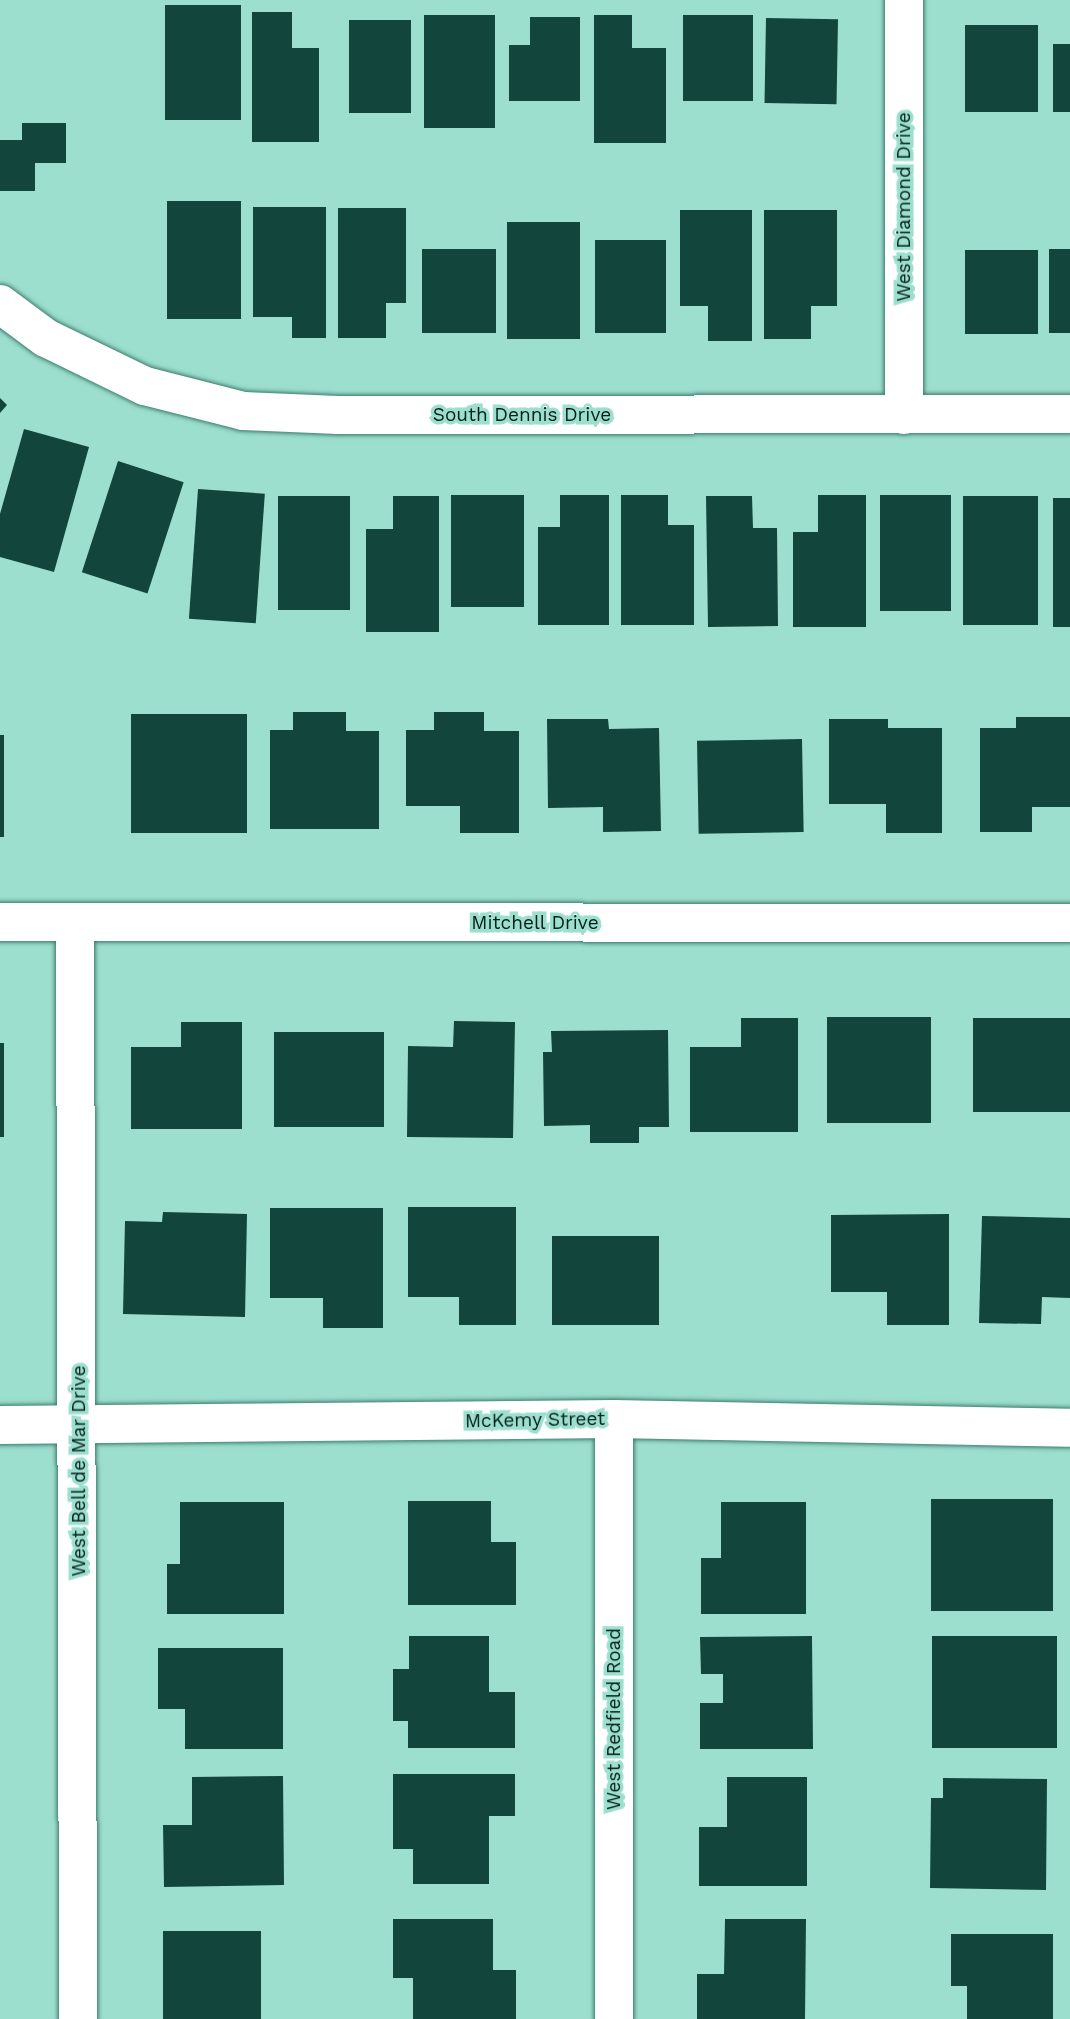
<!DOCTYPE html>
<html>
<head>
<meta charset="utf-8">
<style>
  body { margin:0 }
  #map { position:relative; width:1070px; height:2019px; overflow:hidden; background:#9ddfce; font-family:"Work Sans",sans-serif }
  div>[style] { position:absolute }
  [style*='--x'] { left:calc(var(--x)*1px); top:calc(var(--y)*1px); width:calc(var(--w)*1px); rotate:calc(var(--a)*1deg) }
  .building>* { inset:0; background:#12453b; transform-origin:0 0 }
  .roads { filter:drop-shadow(0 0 2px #3d7d6f) drop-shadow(0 0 2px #3d7d6f) }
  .minor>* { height:38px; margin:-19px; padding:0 19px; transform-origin:19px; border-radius:19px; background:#fff }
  span { translate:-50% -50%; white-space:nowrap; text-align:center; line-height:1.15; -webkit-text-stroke:7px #9ddfce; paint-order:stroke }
  .street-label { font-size:19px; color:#031e18 }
</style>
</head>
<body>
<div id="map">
  <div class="building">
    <div style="left:165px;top:5px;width:76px;height:115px"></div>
    <div style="clip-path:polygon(252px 12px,292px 12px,292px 48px,319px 48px,319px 142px,252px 142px)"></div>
    <div style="left:424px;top:15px;width:71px;height:113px"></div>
    <div style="clip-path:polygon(594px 15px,632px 15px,632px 48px,666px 48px,666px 143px,594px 143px)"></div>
    <div style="left:683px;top:15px;width:70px;height:86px"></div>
    <div style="clip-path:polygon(530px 17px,580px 17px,580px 101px,509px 101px,509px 45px,530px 45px)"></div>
    <div style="left:766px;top:18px;width:72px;height:85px;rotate:1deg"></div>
    <div style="left:349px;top:20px;width:62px;height:93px"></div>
    <div style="left:965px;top:25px;width:73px;height:87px"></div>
    <div style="left:1053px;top:44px;width:17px;height:68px"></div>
    <div style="clip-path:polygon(22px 123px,66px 123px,66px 163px,35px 163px,35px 191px,0 191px,0 140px,22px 140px)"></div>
    <div style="left:167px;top:201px;width:74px;height:118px"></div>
    <div style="clip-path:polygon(253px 207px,326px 207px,326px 338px,292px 338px,292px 317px,253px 317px)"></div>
    <div style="clip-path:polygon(338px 208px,406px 208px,406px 303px,386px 303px,386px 338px,338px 338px)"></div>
    <div style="clip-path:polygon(680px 210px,752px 210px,752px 341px,708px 341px,708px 306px,680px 306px)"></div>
    <div style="clip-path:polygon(764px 210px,837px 210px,837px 306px,811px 306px,811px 339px,764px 339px)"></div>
    <div style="left:507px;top:222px;width:73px;height:117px"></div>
    <div style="left:595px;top:240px;width:71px;height:93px"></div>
    <div style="left:422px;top:249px;width:74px;height:84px"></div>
    <div style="left:1049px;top:249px;width:21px;height:84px"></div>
    <div style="left:965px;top:250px;width:73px;height:84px"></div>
    <div style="clip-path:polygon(0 398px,7px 405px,0 413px)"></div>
    <div style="clip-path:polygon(24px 429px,89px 447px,54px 572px,0 557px,0 514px)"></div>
    <div style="left:118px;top:461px;width:69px;height:117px;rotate:18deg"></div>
    <div style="left:198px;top:489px;width:67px;height:130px;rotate:4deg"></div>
    <div style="left:451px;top:495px;width:73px;height:112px"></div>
    <div style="clip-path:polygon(560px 495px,609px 495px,609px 625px,538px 625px,538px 527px,560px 527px)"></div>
    <div style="clip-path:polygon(621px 495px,668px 495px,668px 525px,694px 525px,694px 625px,621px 625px)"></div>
    <div style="clip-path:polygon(818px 495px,866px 495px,866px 627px,793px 627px,793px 532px,818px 532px)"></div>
    <div style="left:880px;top:495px;width:71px;height:116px"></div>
    <div style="left:278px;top:496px;width:72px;height:114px"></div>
    <div style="clip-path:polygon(393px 496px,439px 496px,439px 632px,366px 632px,366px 529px,393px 529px)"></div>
    <div style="clip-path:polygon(706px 496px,752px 496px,753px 528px,777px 528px,778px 626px,708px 627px)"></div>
    <div style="left:963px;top:496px;width:75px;height:129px"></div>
    <div style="left:1053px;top:498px;width:17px;height:129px"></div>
    <div style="clip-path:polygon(293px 712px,346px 712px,346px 731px,379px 731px,379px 829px,270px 829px,270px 730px,293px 730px)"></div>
    <div style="clip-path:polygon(434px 712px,484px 712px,484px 731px,519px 731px,519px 833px,460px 833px,460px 806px,406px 806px,406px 730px,434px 730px)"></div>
    <div style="left:131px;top:714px;width:116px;height:119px"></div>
    <div style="clip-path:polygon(1016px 717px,1070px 717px,1070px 807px,1032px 807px,1032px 832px,980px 832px,980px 728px,1016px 728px)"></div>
    <div style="clip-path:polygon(547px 719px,608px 719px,609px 729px,659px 728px,661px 831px,603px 832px,603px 807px,548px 808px)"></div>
    <div style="clip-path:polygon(829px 719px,888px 719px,888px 728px,942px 728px,942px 833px,886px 833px,886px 804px,829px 804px)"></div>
    <div style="left:0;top:735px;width:4px;height:102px"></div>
    <div style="left:802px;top:739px;width:93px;height:105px;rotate:89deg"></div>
    <div style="left:827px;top:1017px;width:104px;height:106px"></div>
    <div style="clip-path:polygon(741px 1018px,798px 1018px,798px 1132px,690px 1132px,690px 1047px,741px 1047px)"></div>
    <div style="left:973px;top:1018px;width:97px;height:94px"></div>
    <div style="clip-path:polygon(454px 1021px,515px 1022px,513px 1138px,407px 1137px,408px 1046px,453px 1047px)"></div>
    <div style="clip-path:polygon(181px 1022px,242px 1022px,242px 1129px,131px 1129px,131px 1047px,181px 1047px)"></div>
    <div style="clip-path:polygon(668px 1030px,669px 1127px,639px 1127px,639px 1143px,590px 1143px,590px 1125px,544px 1126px,543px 1052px,552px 1052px,551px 1031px)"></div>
    <div style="left:274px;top:1032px;width:110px;height:95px"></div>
    <div style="left:0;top:1043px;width:4px;height:94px"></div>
    <div style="clip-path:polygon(408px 1207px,516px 1207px,516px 1325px,459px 1325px,459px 1297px,408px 1297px)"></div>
    <div style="clip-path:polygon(270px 1208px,383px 1208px,383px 1328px,323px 1328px,323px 1298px,270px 1298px)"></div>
    <div style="clip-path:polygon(163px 1212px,247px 1214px,245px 1317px,123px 1314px,125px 1221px,162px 1222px)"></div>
    <div style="clip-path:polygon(949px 1214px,949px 1325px,887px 1325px,887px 1292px,831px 1292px,831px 1215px)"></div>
    <div style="clip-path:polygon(982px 1216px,1070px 1218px,1070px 1298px,1042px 1297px,1041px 1324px,979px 1323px)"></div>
    <div style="left:552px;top:1236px;width:107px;height:89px"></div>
    <div style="left:931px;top:1499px;width:122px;height:112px"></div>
    <div style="clip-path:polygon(408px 1501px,491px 1501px,491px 1542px,516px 1542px,516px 1605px,408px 1605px)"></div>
    <div style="clip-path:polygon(180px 1502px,284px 1502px,284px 1614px,167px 1614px,167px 1564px,180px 1564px)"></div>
    <div style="clip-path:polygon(721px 1502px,806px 1502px,806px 1614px,701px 1614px,701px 1558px,721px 1558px)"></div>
    <div style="clip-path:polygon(409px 1636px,489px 1636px,489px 1692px,515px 1692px,515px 1748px,408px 1748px,408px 1721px,393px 1721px,393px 1669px,409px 1669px)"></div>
    <div style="clip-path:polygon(812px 1636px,813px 1749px,700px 1749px,700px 1703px,723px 1703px,723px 1674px,701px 1674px,700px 1637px)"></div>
    <div style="left:932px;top:1636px;width:125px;height:112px"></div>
    <div style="clip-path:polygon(158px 1648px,283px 1648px,283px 1749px,185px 1749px,185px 1709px,158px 1709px)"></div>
    <div style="clip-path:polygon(393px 1774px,515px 1774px,515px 1816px,489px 1816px,489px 1884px,413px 1884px,413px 1849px,393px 1849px)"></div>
    <div style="clip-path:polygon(283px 1776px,284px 1885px,164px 1887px,163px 1825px,192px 1825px,192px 1777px)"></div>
    <div style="clip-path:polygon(727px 1777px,807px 1777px,807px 1886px,699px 1886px,699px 1827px,727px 1827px)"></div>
    <div style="clip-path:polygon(943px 1778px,1047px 1779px,1046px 1890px,930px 1888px,931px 1798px,943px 1798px)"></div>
    <div style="clip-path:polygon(393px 1919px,493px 1919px,493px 1970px,516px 1970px,516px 2019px,413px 2019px,413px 1978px,393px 1978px)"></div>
    <div style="clip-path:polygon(725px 1919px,806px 1919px,805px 2019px,697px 2019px,697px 1974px,724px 1974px)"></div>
    <div style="left:163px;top:1931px;width:98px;height:88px"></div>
    <div style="clip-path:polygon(951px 1934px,1053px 1934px,1053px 2019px,967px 2019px,967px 1986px,951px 1986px)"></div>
  </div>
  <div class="roads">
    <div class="minor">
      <div style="--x:904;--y:0;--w:415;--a:90"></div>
      <div style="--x:0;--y:304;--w:57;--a:36.5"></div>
      <div style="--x:46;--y:338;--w:110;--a:25.9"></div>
      <div style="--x:145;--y:386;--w:101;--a:14.3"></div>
      <div style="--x:243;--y:411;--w:95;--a:2.4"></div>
      <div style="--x:338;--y:415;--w:732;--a:-0.08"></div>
      <div style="--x:0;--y:922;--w:1070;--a:0.05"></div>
      <div style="--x:75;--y:922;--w:1097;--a:89.84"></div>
      <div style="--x:614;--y:1419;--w:600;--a:90"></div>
      <div style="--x:0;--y:1425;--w:614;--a:-0.56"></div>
      <div style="--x:614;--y:1419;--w:456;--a:1.1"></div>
    </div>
  </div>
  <div class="street-label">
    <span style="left:904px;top:207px;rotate:-90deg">West Diamond Drive</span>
    <span style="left:522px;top:415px">South Dennis Drive</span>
    <span style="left:535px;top:923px">Mitchell Drive</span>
    <span style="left:535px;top:1420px;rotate:-1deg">McKemy Street</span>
    <span style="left:79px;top:1471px;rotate:-90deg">West Bell de Mar Drive</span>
    <span style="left:614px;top:1719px;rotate:-90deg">West Redfield Road</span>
  </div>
</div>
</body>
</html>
